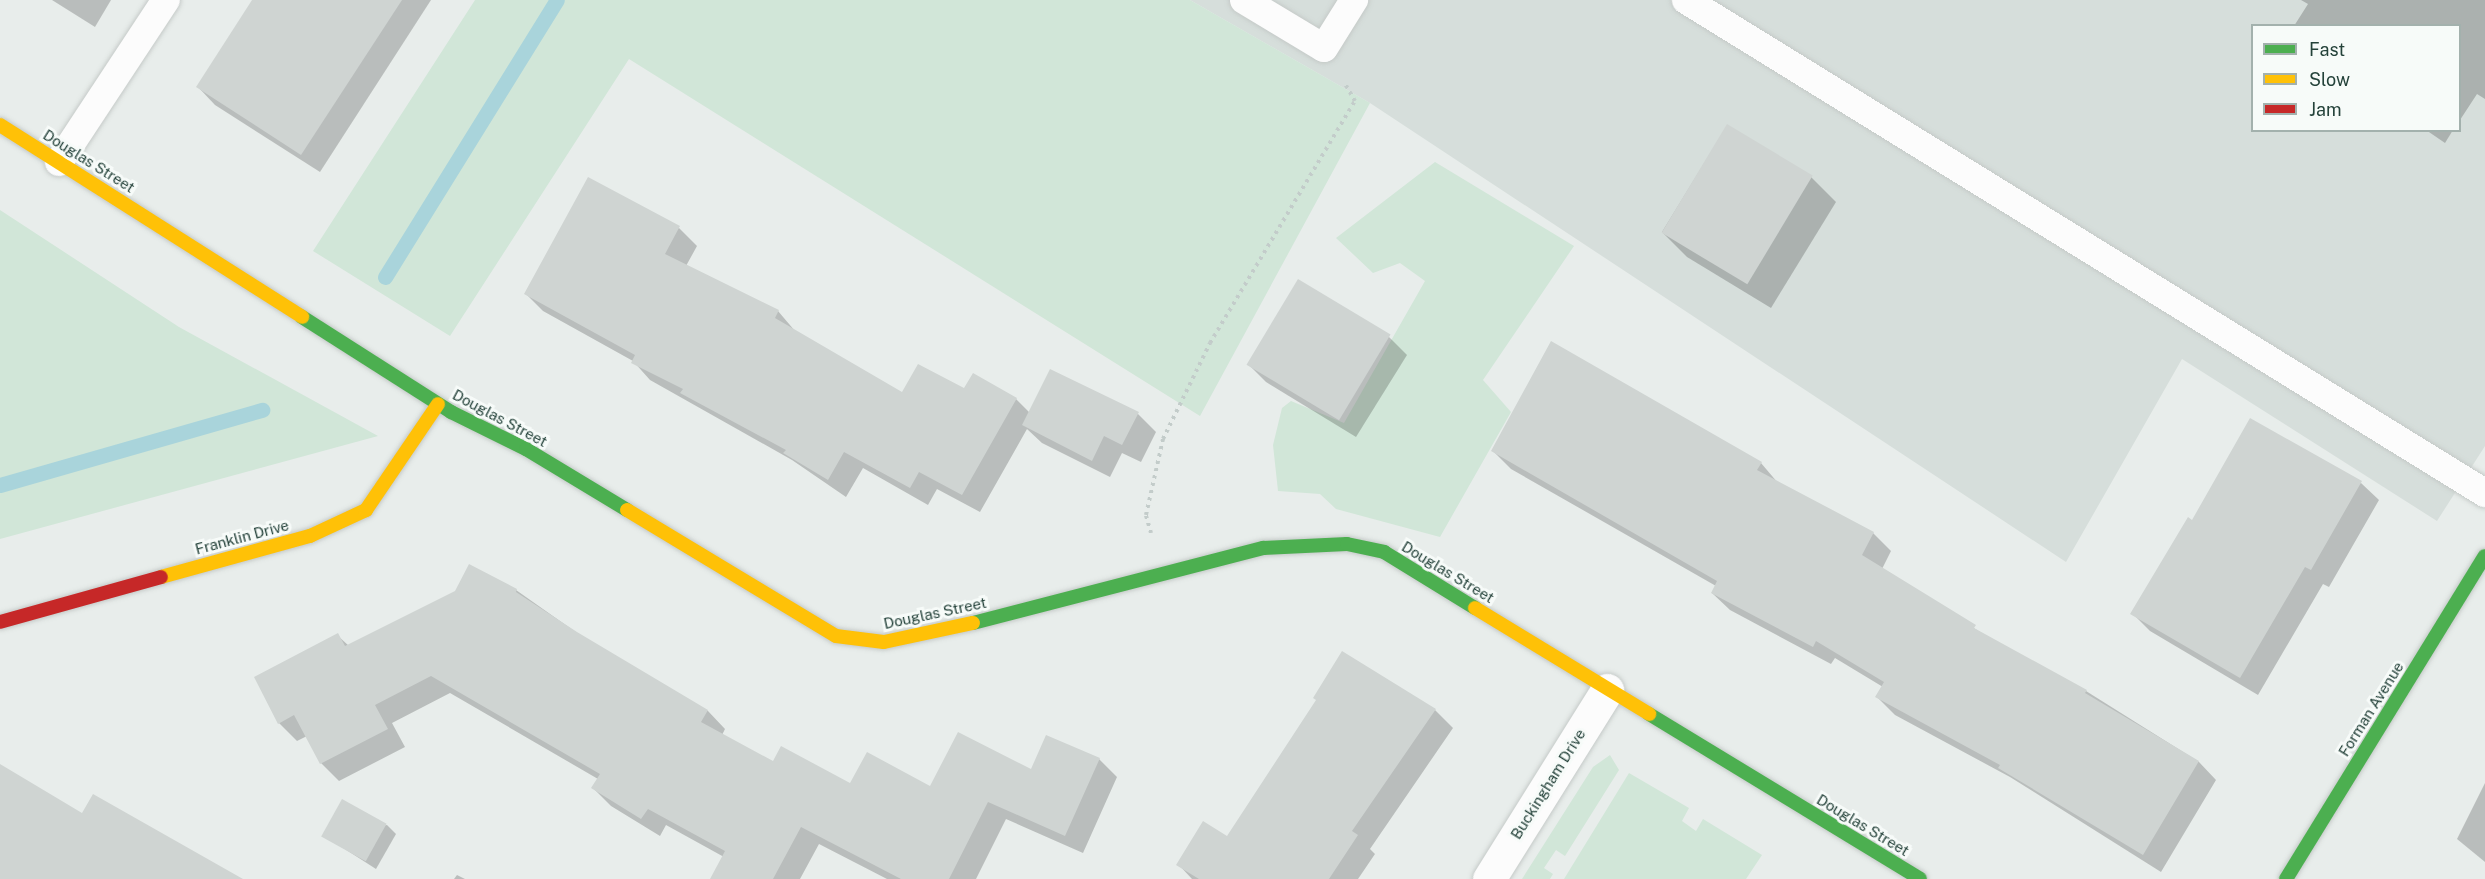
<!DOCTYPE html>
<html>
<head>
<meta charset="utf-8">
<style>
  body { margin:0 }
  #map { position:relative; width:2485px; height:879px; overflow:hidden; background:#e8edeb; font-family:"Public Sans",sans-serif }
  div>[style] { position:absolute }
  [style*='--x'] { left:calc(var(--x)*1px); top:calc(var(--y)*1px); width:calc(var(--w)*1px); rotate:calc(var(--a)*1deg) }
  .built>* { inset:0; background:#d6dedb }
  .green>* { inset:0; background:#d1e6d8 }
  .shadow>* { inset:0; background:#0003 }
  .stream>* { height:15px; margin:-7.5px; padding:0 7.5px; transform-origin:7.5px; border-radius:7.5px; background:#a9d4db }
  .building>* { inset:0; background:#cfd4d2; transform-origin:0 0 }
  .path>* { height:4px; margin-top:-2px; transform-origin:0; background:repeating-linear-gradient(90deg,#c3ccca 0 3px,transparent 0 7.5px) }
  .roads { filter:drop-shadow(0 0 2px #c5cac8) drop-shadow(0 0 2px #c5cac8) }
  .lane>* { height:28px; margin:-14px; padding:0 14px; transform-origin:14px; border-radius:14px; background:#fcfcfc }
  .street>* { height:33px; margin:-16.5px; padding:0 16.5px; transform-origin:16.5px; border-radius:16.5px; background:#fcfcfc }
  .fast>* { height:14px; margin:-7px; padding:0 7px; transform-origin:7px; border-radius:7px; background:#4caf50 }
  .slow>* { height:14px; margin:-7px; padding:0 7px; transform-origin:7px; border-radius:7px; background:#ffc107 }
  .jam>* { height:14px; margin:-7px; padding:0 7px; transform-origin:7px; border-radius:7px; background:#c62828 }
  span { translate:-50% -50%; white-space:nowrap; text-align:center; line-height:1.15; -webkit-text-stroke:6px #f7fbf9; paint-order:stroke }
  .street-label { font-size:15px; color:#24423a }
  .legend { position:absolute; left:2251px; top:24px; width:210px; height:108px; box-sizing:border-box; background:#f7fbf9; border:2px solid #a3b1ad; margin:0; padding:8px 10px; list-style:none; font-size:18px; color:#24423a }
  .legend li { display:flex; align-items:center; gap:12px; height:30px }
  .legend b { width:30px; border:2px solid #a3b1ad }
</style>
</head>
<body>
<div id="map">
  <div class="built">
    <div style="clip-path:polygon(evenodd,1190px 0,2485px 0,2485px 446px,2437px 521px,2182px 359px,2066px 562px,1370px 103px,1190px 0,2252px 26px,2460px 26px,2460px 130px,2252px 130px,2252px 26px)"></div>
  </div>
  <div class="green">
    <div style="clip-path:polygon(475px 0,1190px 0,1370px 103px,1200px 416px,629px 59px,450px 336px,313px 251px)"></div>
    <div style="clip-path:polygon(1435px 162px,1574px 246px,1483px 380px,1511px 412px,1440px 537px,1336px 509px,1320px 494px,1278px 491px,1273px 445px,1282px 408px,1291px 401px,1344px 423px,1425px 281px,1400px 263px,1373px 273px,1336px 238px)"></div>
    <div style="clip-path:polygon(0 210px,179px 327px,378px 436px,0 539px)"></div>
    <div style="clip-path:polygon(1610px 755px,1619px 770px,1565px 856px,1556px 850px,1544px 868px,1553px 874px,1550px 879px,1522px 879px,1593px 767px)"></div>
    <div style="clip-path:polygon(1629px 773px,1689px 808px,1682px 821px,1696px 831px,1703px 819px,1762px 855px,1746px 879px,1564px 879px)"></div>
  </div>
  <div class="shadow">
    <div style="clip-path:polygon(52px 0,111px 0,95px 27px)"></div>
    <div style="clip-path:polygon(254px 0,431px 0,320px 172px,215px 105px,198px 87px)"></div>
    <div style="clip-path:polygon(2301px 0,2485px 0,2485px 99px,2477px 94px,2460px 120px,2460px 26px,2294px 26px,2308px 4px)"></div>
    <div style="clip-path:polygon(1727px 126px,1811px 177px,1836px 202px,1771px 308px,1687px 257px,1662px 232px)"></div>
    <div style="clip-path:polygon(2426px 130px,2453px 130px,2445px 143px)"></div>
    <div style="clip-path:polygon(679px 228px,697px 246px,686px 266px,778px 311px,795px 331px,903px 394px,965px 390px,1016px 399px,1030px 413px,1138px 414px,1156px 432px,1141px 462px,1122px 453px,1110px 477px,1042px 443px,1027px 429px,980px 512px,937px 489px,928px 505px,863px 468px,846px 497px,792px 460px,650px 380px,633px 361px,543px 311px,526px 294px)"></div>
    <div style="clip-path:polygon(1299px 281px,1389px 337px,1407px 355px,1356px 437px,1266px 382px,1248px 364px)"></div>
    <div style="clip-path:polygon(1493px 451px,1761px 463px,1778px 483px,1873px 533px,1891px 551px,1882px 569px,1983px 634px,2086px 691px,2199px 762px,2216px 780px,2161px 872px,2010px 777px,1895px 715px,1877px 697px,1883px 687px,1835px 658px,1831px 664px,1730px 610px,1712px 593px,1716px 586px,1511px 469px)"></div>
    <div style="clip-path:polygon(2361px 483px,2379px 500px,2329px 587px,2323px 584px,2258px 695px,2150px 631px,2132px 613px,2193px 522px)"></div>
    <div style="clip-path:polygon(516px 590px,577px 633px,708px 711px,725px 729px,722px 735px,774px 763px,851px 785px,931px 788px,1099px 759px,1117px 777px,1083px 853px,1006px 819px,976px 879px,887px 879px,819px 844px,800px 879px,712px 879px,724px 857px,666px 825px,660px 836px,611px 806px,593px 788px,598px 779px,450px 693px,392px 723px,405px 747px,339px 781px,321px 763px,307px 736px,297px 741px,279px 723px,256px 678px,337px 635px,349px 646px)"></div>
    <div style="clip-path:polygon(1343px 653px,1435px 710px,1453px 728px,1370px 849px,1375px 854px,1358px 879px,1192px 879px,1178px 864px,1227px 838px,1317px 700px)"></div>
    <div style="clip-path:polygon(2485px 783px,2485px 862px,2457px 839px)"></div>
    <div style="clip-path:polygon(387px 825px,396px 834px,376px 869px,323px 835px)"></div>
    <div style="clip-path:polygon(457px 875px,465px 879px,454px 879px)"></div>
  </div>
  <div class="stream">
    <div style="--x:385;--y:277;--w:326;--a:-58.2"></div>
    <div style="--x:0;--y:485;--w:273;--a:-16"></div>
  </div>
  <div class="building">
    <div style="clip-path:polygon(252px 0,402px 0,301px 155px,196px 87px)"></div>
    <div style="left:1727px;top:124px;width:100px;height:127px;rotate:31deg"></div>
    <div style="clip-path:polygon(588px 177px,680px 226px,665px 254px,779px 310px,775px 318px,902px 392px,918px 364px,964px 388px,973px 373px,1017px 398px,962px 495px,919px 472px,910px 488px,844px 452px,828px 480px,783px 453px,786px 450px,680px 393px,683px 389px,631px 363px,635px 355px,524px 294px)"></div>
    <div style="left:1298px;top:279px;width:108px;height:100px;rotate:31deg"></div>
    <div style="clip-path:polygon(1551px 341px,1762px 462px,1757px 470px,1874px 532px,1862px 555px,1976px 625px,1974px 628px,2087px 690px,2085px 693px,2199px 761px,2143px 855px,1998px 768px,2000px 765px,1875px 697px,1884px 682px,1816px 641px,1813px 647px,1711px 593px,1717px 581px,1491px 451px)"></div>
    <div style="clip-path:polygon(1050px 369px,1139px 412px,1122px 445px,1104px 436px,1092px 461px,1022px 425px)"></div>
    <div style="clip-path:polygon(2250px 418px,2362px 481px,2311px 570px,2305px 567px,2240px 678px,2130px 614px,2188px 517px,2192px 520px)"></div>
    <div style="clip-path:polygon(469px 564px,517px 589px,516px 592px,577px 632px,708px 710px,701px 722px,773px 761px,781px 746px,850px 783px,867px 752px,930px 786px,958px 732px,1031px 769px,1046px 735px,1100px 758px,1065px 836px,988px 802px,949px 879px,901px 879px,801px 827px,773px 879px,710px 879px,725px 851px,648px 809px,641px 819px,591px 788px,600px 774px,431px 676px,375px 705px,388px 729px,320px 764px,294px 715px,278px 724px,254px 677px,338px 633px,345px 646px,455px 591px)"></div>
    <div style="clip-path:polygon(1342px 651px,1436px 709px,1352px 831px,1358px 835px,1329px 879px,1199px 879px,1176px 865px,1203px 821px,1227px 836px,1316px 700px,1313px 698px)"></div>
    <div style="clip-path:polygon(0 764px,82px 813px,93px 794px,243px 879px,0 879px)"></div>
    <div style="left:342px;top:799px;width:51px;height:43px;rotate:29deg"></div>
  </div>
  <div class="path">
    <div style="--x:1151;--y:533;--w:19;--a:-106"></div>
    <div style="--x:1146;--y:515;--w:78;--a:-77.4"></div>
    <div style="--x:1163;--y:439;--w:107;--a:-63.9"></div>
    <div style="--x:1210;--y:343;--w:282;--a:-59.1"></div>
    <div style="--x:1355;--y:101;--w:22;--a:-120"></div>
  </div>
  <div class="roads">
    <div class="lane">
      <div style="--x:1244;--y:0;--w:93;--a:31"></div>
      <div style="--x:1324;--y:48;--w:57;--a:-58"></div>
      <div style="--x:1686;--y:0;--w:939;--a:31.68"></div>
      <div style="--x:59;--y:162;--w:194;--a:-56.6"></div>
    </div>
    <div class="street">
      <div style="--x:1489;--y:879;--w:223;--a:-58"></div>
    </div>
    <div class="fast">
      <div style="--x:302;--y:317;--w:177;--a:32.5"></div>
      <div style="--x:451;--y:412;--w:84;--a:26.3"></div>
      <div style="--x:526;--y:449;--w:118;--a:31.1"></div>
      <div style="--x:973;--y:623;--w:300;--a:-14.5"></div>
      <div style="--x:1263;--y:548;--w:84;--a:-2.7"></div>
      <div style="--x:1347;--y:544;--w:38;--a:12"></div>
      <div style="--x:1384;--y:552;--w:107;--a:31.6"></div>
      <div style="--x:1649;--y:714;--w:317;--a:31.3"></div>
      <div style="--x:2286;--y:879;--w:379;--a:-58.4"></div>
    </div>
    <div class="slow">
      <div style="--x:0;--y:125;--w:358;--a:32.4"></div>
      <div style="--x:627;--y:510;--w:244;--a:31.1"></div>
      <div style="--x:836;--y:636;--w:48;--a:7.1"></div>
      <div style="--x:884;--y:642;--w:91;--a:-12.1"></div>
      <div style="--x:161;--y:577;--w:155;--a:-15.4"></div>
      <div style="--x:310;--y:536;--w:62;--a:-24.9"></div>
      <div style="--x:366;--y:510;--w:128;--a:-55.8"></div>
      <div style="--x:1475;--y:608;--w:204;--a:31.3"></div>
    </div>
    <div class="jam">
      <div style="--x:0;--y:622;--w:167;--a:-15.6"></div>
    </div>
  </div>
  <div class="street-label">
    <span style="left:89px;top:161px;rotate:32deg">Douglas Street</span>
    <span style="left:500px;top:418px;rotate:28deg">Douglas Street</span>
    <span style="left:242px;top:537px;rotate:-15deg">Franklin Drive</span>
    <span style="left:1448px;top:572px;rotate:31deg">Douglas Street</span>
    <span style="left:935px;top:613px;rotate:-12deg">Douglas Street</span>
    <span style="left:2371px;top:709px;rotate:-58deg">Forman Avenue</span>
    <span style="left:1548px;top:784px;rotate:-58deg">Buckingham Drive</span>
    <span style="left:1863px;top:825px;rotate:31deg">Douglas Street</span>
  </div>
  <ul class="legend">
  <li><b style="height:8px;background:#4caf50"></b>Fast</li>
  <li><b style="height:8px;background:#ffc107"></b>Slow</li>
  <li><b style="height:8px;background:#c62828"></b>Jam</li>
  </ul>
</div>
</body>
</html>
